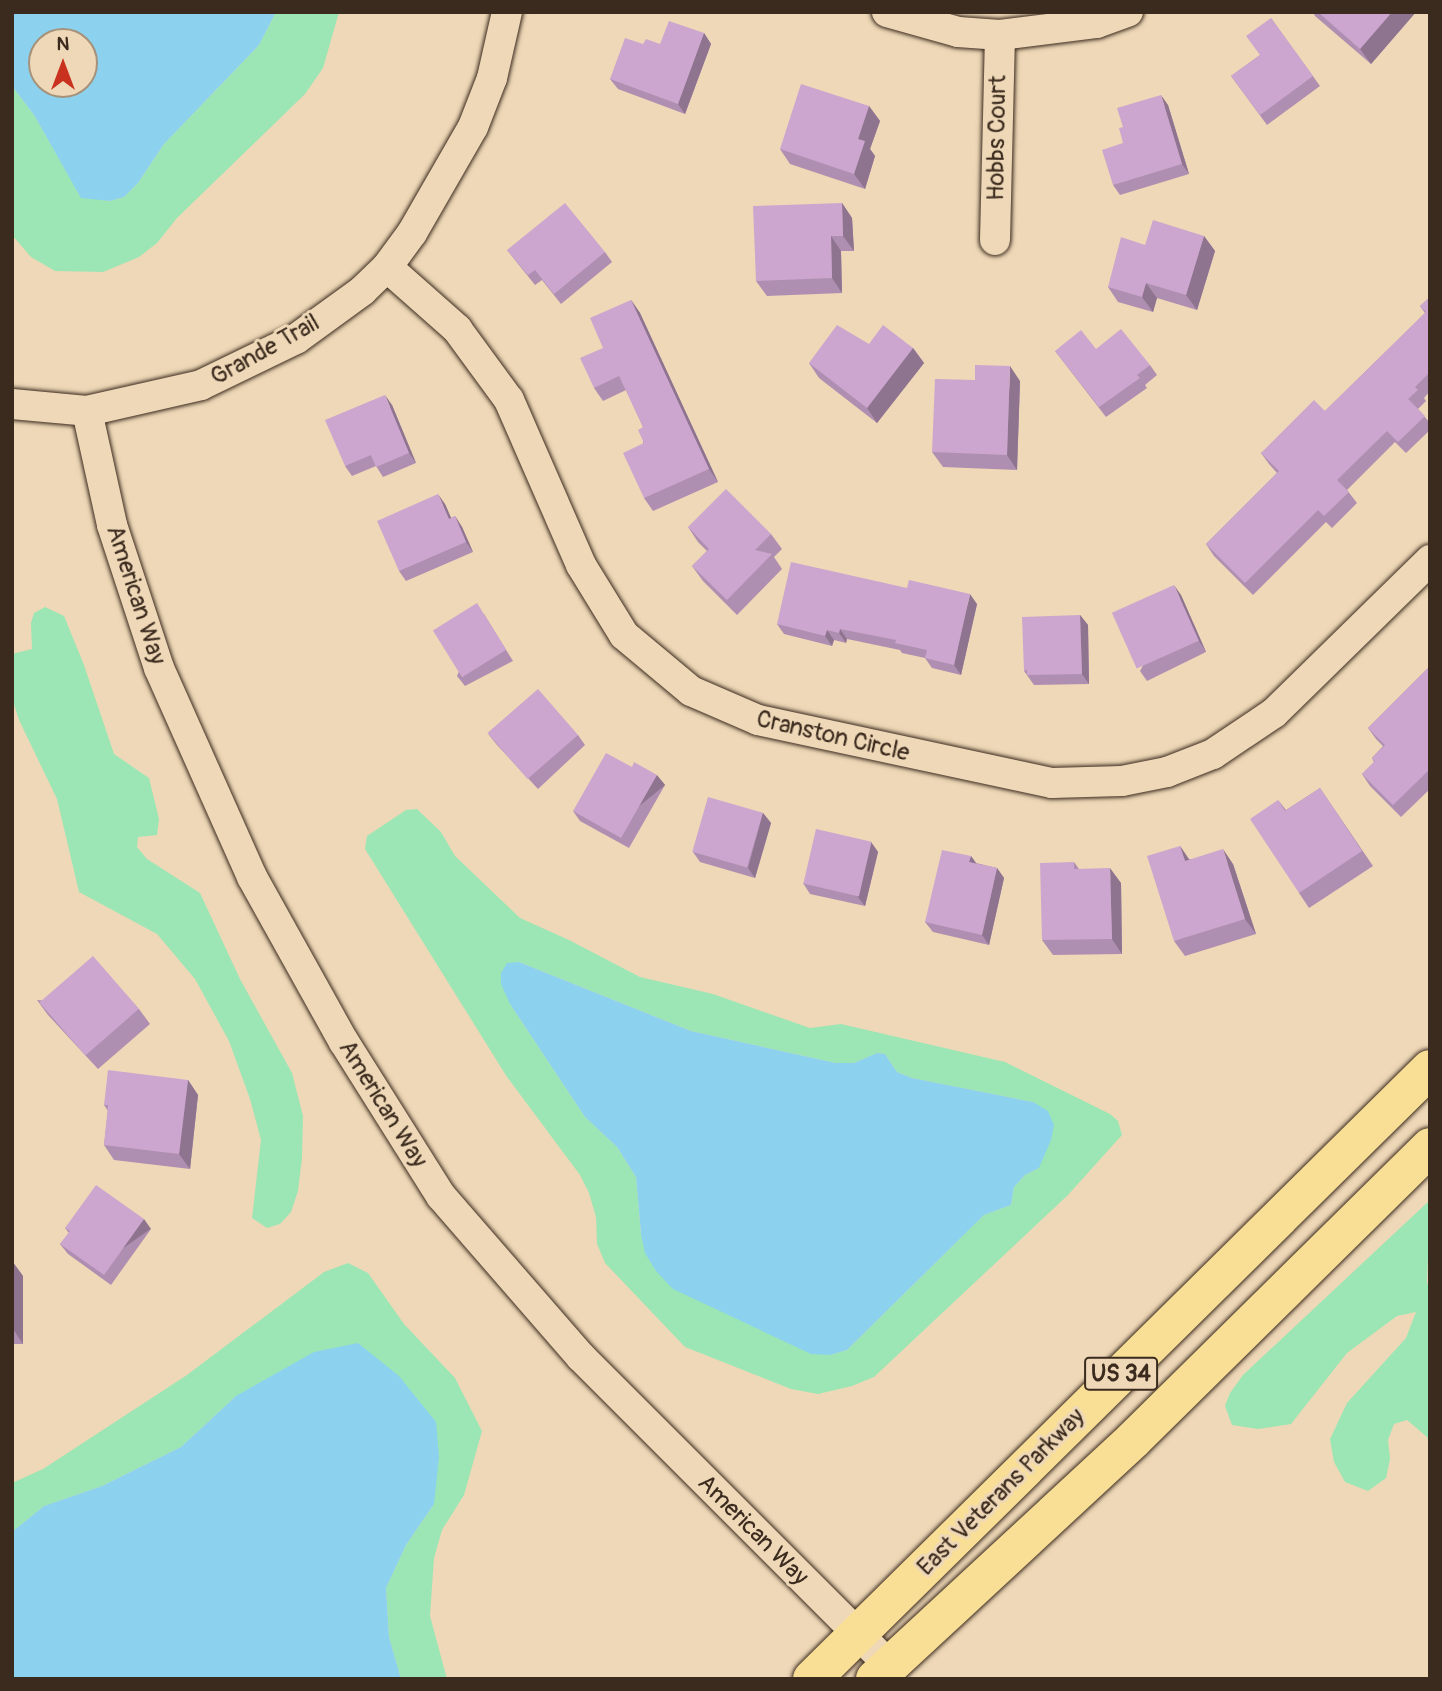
<!DOCTYPE html>
<html>
<head>
<meta charset="utf-8">
<style>
  body { margin:0 }
  #map { position:relative; width:1442px; height:1691px; overflow:hidden; background:#eed8b7; font-family:Pangolin,sans-serif }
  div>[style] { position:absolute }
  [style*='--x'] { left:calc(var(--x)*1px); top:calc(var(--y)*1px); width:calc(var(--w)*1px); rotate:calc(var(--a)*1deg) }
  .green>* { inset:0; background:#9ce6b5 }
  .water>* { inset:0; background:#8cd1ee }
  .roads { filter:drop-shadow(0 0 2px #3b2a1e) drop-shadow(0 0 2px #3b2a1e) }
  .street>* { height:30px; margin:-15px; padding:0 15px; transform-origin:15px; border-radius:15px; background:#eed8b7 }
  .primary>* { height:38px; margin:-19px; padding:0 19px; transform-origin:19px; border-radius:19px; background:#f9df96 }
  .wall>* { inset:0; background:#af8fb1 }
  .shaded-wall>* { inset:0; background:#8f7490; transform-origin:0 0 }
  .building>* { inset:0; background:#cca6ce; transform-origin:0 0 }
  span { translate:-50% -50%; white-space:nowrap; text-align:center; line-height:1.15; -webkit-text-stroke:6px #eed8b7; paint-order:stroke }
  .shield-label span { padding:2px 5px; background:#eed8b7; border:2px solid; border-radius:5px; -webkit-text-stroke-width:0 }
  .shield-label { font-size:23px; color:#3b2a1e; font-weight:700 }
  .street-label { font-size:24px; color:#3b2a1e }
  .frame { position:absolute; inset:0; border:14px solid #3b2a1e; pointer-events:none }
  .north { position:absolute; left:28px; top:28px; width:70px; height:70px; box-sizing:border-box; background:#eed8b7; border:2px solid #a6927a; border-radius:50%; rotate:0deg; font-size:19px; font-weight:700; line-height:28px; text-align:center; color:#3b2a1e }
  .north::after { content:''; display:block; margin:auto; width:24px; height:32px; background:#c8321e; clip-path:polygon(50% 0,100% 100%,50% 72%,0 100%) }
</style>
</head>
<body>
<div id="map">
  <div class="green">
    <div style="clip-path:polygon(276px 12px,339px 12px,323px 68px,305px 94px,177px 218px,157px 243px,139px 257px,103px 272px,55px 271px,31px 257px,12px 235px,12px 86px,34px 115px,81px 197px,110px 201px,124px 197px,138px 183px,164px 144px,259px 45px)"></div>
    <div style="clip-path:polygon(45px 607px,64px 616px,84px 665px,114px 754px,149px 778px,159px 819px,157px 835px,138px 837px,137px 847px,147px 859px,200px 893px,240px 979px,292px 1073px,303px 1116px,302px 1158px,298px 1191px,291px 1212px,280px 1224px,267px 1228px,252px 1218px,261px 1140px,250px 1099px,229px 1041px,195px 979px,157px 934px,79px 892px,57px 799px,19px 720px,12px 698px,12px 654px,32px 649px,31px 623px,34px 613px)"></div>
    <div style="clip-path:polygon(evenodd,417px 809px,441px 832px,455px 856px,520px 918px,569px 940px,640px 977px,713px 994px,810px 1028px,841px 1024px,1005px 1062px,1110px 1114px,1118px 1121px,1122px 1135px,1067px 1196px,874px 1377px,852px 1386px,818px 1394px,791px 1389px,685px 1347px,605px 1263px,597px 1244px,596px 1217px,589px 1193px,580px 1175px,507px 1077px,365px 849px,367px 836px,406px 810px,417px 809px,519px 962px,691px 1031px,836px 1063px,854px 1063px,877px 1053px,885px 1054px,897px 1072px,912px 1078px,1033px 1102px,1039px 1168px,1025px 1175px,1014px 1187px,1011px 1205px,984px 1215px,847px 1350px,830px 1355px,641px 1234px,636px 1177px,617px 1147px,585px 1117px,510px 1004px,519px 962px)"></div>
    <div style="clip-path:polygon(1430px 1200px,1427px 1283px,1430px 1285px,1430px 1446px,1427px 1437px,1407px 1420px,1394px 1424px,1388px 1440px,1390px 1459px,1386px 1478px,1368px 1491px,1345px 1482px,1334px 1462px,1330px 1439px,1347px 1403px,1406px 1338px,1416px 1312px,1397px 1316px,1347px 1353px,1291px 1424px,1258px 1429px,1232px 1425px,1225px 1406px,1230px 1393px,1243px 1375px)"></div>
    <div style="clip-path:polygon(348px 1263px,368px 1273px,404px 1324px,455px 1378px,482px 1431px,464px 1495px,442px 1530px,434px 1558px,430px 1616px,447px 1679px,401px 1679px,389px 1637px,386px 1588px,406px 1545px,434px 1504px,236px 1396px,181px 1447px,102px 1486px,44px 1506px,12px 1532px,12px 1483px,43px 1469px,187px 1375px,324px 1272px)"></div>
  </div>
  <div class="water">
    <div style="clip-path:polygon(evenodd,12px 12px,276px 12px,259px 45px,164px 144px,138px 183px,124px 197px,110px 201px,81px 198px,34px 115px,12px 86px,12px 12px,42px 42px,84px 42px,84px 84px,42px 84px,42px 42px)"></div>
    <div style="clip-path:polygon(519px 962px,691px 1031px,836px 1063px,854px 1063px,877px 1053px,885px 1054px,897px 1072px,912px 1078px,1033px 1102px,1048px 1111px,1054px 1125px,1051px 1140px,1039px 1168px,1025px 1175px,1014px 1187px,1011px 1205px,984px 1215px,847px 1350px,830px 1355px,811px 1354px,673px 1289px,656px 1271px,645px 1253px,641px 1234px,636px 1177px,617px 1147px,585px 1117px,510px 1004px,501px 984px,501px 973px,507px 963px)"></div>
    <div style="clip-path:polygon(358px 1343px,399px 1376px,436px 1422px,439px 1457px,434px 1504px,406px 1545px,386px 1588px,389px 1637px,401px 1679px,12px 1679px,12px 1532px,44px 1506px,102px 1486px,181px 1447px,236px 1396px,314px 1352px)"></div>
  </div>
  <div class="roads">
    <div class="street">
      <div style="--x:887;--y:12;--w:74;--a:15.7"></div>
      <div style="--x:958;--y:32;--w:42;--a:4.1"></div>
      <div style="--x:1000;--y:35;--w:98;--a:-7.1"></div>
      <div style="--x:1097;--y:23;--w:33;--a:-20"></div>
      <div style="--x:995;--y:240;--w:205;--a:-88.6"></div>
      <div style="--x:387;--y:267;--w:94;--a:41.5"></div>
      <div style="--x:457;--y:329;--w:88;--a:53.8"></div>
      <div style="--x:509;--y:400;--w:180;--a:66.4"></div>
      <div style="--x:581;--y:565;--w:82;--a:58.4"></div>
      <div style="--x:624;--y:635;--w:87;--a:39.9"></div>
      <div style="--x:691;--y:691;--w:73;--a:23.4"></div>
      <div style="--x:758;--y:720;--w:301;--a:12.1"></div>
      <div style="--x:1052;--y:783;--w:70;--a:-1.6"></div>
      <div style="--x:1122;--y:781;--w:46;--a:-11.3"></div>
      <div style="--x:1167;--y:772;--w:49;--a:-21.4"></div>
      <div style="--x:1213;--y:754;--w:73;--a:-33.9"></div>
      <div style="--x:1274;--y:713;--w:219;--a:-44.4"></div>
      <div style="--x:12;--y:404;--w:75;--a:5.3"></div>
      <div style="--x:87;--y:411;--w:117;--a:-12.8"></div>
      <div style="--x:201;--y:385;--w:106;--a:-25.8"></div>
      <div style="--x:296;--y:339;--w:82;--a:-36"></div>
      <div style="--x:362;--y:291;--w:35;--a:-44"></div>
      <div style="--x:387;--y:267;--w:42;--a:-53.7"></div>
      <div style="--x:412;--y:233;--w:122;--a:-60.1"></div>
      <div style="--x:473;--y:127;--w:53;--a:-68.8"></div>
      <div style="--x:492;--y:78;--w:68;--a:-77.2"></div>
      <div style="--x:87;--y:411;--w:117;--a:77.6"></div>
      <div style="--x:112;--y:525;--w:151;--a:71.8"></div>
      <div style="--x:159;--y:668;--w:229;--a:66"></div>
      <div style="--x:252;--y:877;--w:189;--a:60.9"></div>
      <div style="--x:344;--y:1042;--w:182;--a:57.8"></div>
      <div style="--x:441;--y:1196;--w:213;--a:49"></div>
      <div style="--x:581;--y:1357;--w:436;--a:45"></div>
    </div>
    <div class="primary">
      <div style="--x:812;--y:1679;--w:868;--a:-44.63"></div>
      <div style="--x:875;--y:1679;--w:352;--a:-42.8"></div>
      <div style="--x:1133;--y:1440;--w:417;--a:-44.6"></div>
    </div>
  </div>
  <div class="wall">
    <div style="clip-path:polygon(1313px 12px,1416px 12px,1371px 64px,1315px 16px)"></div>
    <div style="clip-path:polygon(1271px 18px,1320px 86px,1267px 125px,1231px 76px,1260px 55px)"></div>
    <div style="clip-path:polygon(704px 33px,711px 44px,685px 114px,618px 89px,610px 79px,643px 44px,660px 44px)"></div>
    <div style="clip-path:polygon(1168px 105px,1189px 174px,1120px 195px,1113px 185px,1123px 143px,1123px 127px)"></div>
    <div style="clip-path:polygon(869px 106px,880px 121px,870px 149px,875px 156px,865px 189px,790px 164px,780px 149px)"></div>
    <div style="clip-path:polygon(842px 203px,852px 218px,854px 251px,841px 251px,842px 293px,767px 296px,756px 281px)"></div>
    <div style="clip-path:polygon(1204px 236px,1215px 251px,1197px 310px,1157px 298px,1153px 312px,1118px 302px,1108px 287px,1145px 245px)"></div>
    <div style="clip-path:polygon(507px 250px,605px 252px,612px 262px,561px 304px,542px 280px,535px 285px)"></div>
    <div style="clip-path:polygon(1430px 297px,1430px 391px,1424px 398px,1426px 401px,1418px 409px,1430px 423px,1430px 430px,1406px 453px,1395px 442px,1347px 490px,1357px 503px,1332px 528px,1326px 522px,1253px 595px,1214px 556px,1206px 544px,1277px 473px,1269px 464px,1261px 453px,1325px 411px,1425px 313px,1420px 306px)"></div>
    <div style="clip-path:polygon(631px 300px,640px 313px,718px 482px,653px 511px,644px 498px,643px 427px,626px 390px,603px 401px,594px 388px,603px 348px)"></div>
    <div style="clip-path:polygon(869px 344px,913px 348px,924px 363px,877px 423px,819px 378px,809px 363px)"></div>
    <div style="clip-path:polygon(1096px 349px,1150px 365px,1157px 375px,1145px 385px,1147px 388px,1106px 417px,1055px 351px)"></div>
    <div style="clip-path:polygon(1020px 381px,1017px 470px,943px 467px,932px 452px)"></div>
    <div style="clip-path:polygon(392px 405px,416px 463px,383px 477px,376px 466px,352px 476px,345px 466px)"></div>
    <div style="clip-path:polygon(445px 504px,451px 518px,455px 516px,462px 527px,473px 552px,406px 581px,399px 571px)"></div>
    <div style="clip-path:polygon(688px 527px,771px 534px,782px 549px,774px 557px,782px 569px,737px 615px,703px 581px,692px 566px,707px 551px,698px 542px)"></div>
    <div style="clip-path:polygon(1181px 595px,1206px 652px,1147px 681px,1140px 671px)"></div>
    <div style="clip-path:polygon(977px 604px,961px 675px,932px 668px,925px 658px,902px 653px,900px 650px,847px 639px,846px 643px,834px 640px,832px 646px,784px 634px,777px 624px)"></div>
    <div style="clip-path:polygon(484px 614px,513px 661px,465px 686px,457px 676px)"></div>
    <div style="clip-path:polygon(1080px 615px,1088px 625px,1089px 684px,1034px 685px,1024px 671px)"></div>
    <div style="clip-path:polygon(1430px 666px,1430px 789px,1401px 817px,1370px 786px,1362px 774px,1374px 762px,1372px 758px,1383px 746px,1376px 739px,1368px 728px)"></div>
    <div style="clip-path:polygon(489px 735px,578px 735px,585px 745px,538px 789px,497px 745px)"></div>
    <div style="clip-path:polygon(665px 785px,629px 848px,580px 821px,573px 811px)"></div>
    <div style="clip-path:polygon(1320px 788px,1373px 866px,1309px 908px,1299px 893px,1278px 800px,1286px 810px)"></div>
    <div style="clip-path:polygon(763px 813px,771px 823px,755px 878px,700px 862px,693px 852px)"></div>
    <div style="clip-path:polygon(871px 842px,878px 852px,865px 906px,810px 894px,803px 883px)"></div>
    <div style="clip-path:polygon(1180px 846px,1189px 859px,1233px 864px,1256px 934px,1185px 956px,1174px 941px)"></div>
    <div style="clip-path:polygon(971px 856px,976px 863px,997px 868px,1004px 878px,989px 945px,933px 932px,925px 922px)"></div>
    <div style="clip-path:polygon(1074px 862px,1079px 869px,1121px 883px,1122px 954px,1053px 955px,1042px 940px)"></div>
    <div style="clip-path:polygon(37px 1000px,139px 1009px,150px 1024px,98px 1069px,48px 1015px)"></div>
    <div style="clip-path:polygon(188px 1080px,198px 1095px,190px 1169px,114px 1160px,104px 1145px,108px 1111px,104px 1105px)"></div>
    <div style="clip-path:polygon(65px 1228px,151px 1229px,111px 1285px,68px 1254px,60px 1244px,69px 1233px)"></div>
    <div style="clip-path:polygon(12px 1261px,23px 1276px,23px 1344px,12px 1344px)"></div>
  </div>
  <div class="shaded-wall">
    <div style="clip-path:polygon(1392px 12px,1416px 12px,1371px 64px,1360px 49px)"></div>
    <div style="clip-path:polygon(704px 33px,711px 44px,685px 114px,678px 104px)"></div>
    <div style="clip-path:polygon(1161px 95px,1168px 105px,1189px 174px,1182px 164px)"></div>
    <div style="clip-path:polygon(869px 106px,880px 121px,870px 149px,875px 156px,865px 189px,854px 174px,858px 139px)"></div>
    <div style="clip-path:polygon(842px 203px,852px 218px,854px 251px,843px 236px)"></div>
    <div style="clip-path:polygon(831px 236px,841px 251px,842px 293px,832px 278px)"></div>
    <div style="clip-path:polygon(1204px 236px,1215px 251px,1197px 310px,1186px 295px)"></div>
    <div style="clip-path:polygon(1146px 283px,1157px 298px,1153px 312px,1142px 297px)"></div>
    <div style="clip-path:polygon(631px 300px,640px 313px,718px 482px,709px 469px)"></div>
    <div style="clip-path:polygon(913px 348px,924px 363px,877px 423px,867px 408px)"></div>
    <div style="clip-path:polygon(1010px 366px,1020px 381px,1017px 470px,1007px 455px)"></div>
    <div style="clip-path:polygon(385px 395px,392px 405px,416px 463px,409px 453px)"></div>
    <div style="clip-path:polygon(438px 494px,445px 504px,456px 529px,449px 519px)"></div>
    <div style="clip-path:polygon(455px 516px,462px 527px,473px 552px,466px 542px)"></div>
    <div style="clip-path:polygon(1174px 585px,1181px 595px,1206px 652px,1199px 641px)"></div>
    <div style="clip-path:polygon(970px 594px,977px 604px,961px 675px,954px 665px)"></div>
    <div style="clip-path:polygon(1080px 615px,1088px 625px,1089px 684px,1082px 674px)"></div>
    <div style="clip-path:polygon(840px 629px,847px 639px,846px 643px,839px 633px)"></div>
    <div style="clip-path:polygon(827px 630px,834px 640px,832px 646px,825px 636px)"></div>
    <div style="left:657px;top:775px;width:13px;height:73px;rotate:51deg"></div>
    <div style="clip-path:polygon(763px 813px,771px 823px,755px 878px,748px 868px)"></div>
    <div style="clip-path:polygon(871px 842px,878px 852px,865px 906px,857px 896px)"></div>
    <div style="clip-path:polygon(1180px 846px,1190px 861px,1185px 861px)"></div>
    <div style="clip-path:polygon(1223px 849px,1233px 864px,1256px 934px,1245px 919px)"></div>
    <div style="clip-path:polygon(971px 856px,978px 866px,969px 862px)"></div>
    <div style="clip-path:polygon(997px 868px,1004px 878px,989px 945px,982px 935px)"></div>
    <div style="clip-path:polygon(1110px 868px,1121px 883px,1122px 954px,1112px 939px)"></div>
    <div style="clip-path:polygon(188px 1080px,198px 1095px,190px 1169px,179px 1154px)"></div>
    <div style="left:144px;top:1219px;width:12px;height:69px;rotate:55deg"></div>
    <div style="clip-path:polygon(12px 1261px,23px 1276px,23px 1344px,13px 1329px)"></div>
  </div>
  <div class="building">
    <div style="clip-path:polygon(1318px 12px,1392px 12px,1360px 49px)"></div>
    <div style="clip-path:polygon(1271px 18px,1313px 76px,1260px 115px,1231px 76px,1260px 55px,1246px 36px)"></div>
    <div style="clip-path:polygon(669px 21px,704px 33px,678px 104px,610px 79px,625px 38px,643px 44px,646px 39px,660px 44px)"></div>
    <div style="clip-path:polygon(801px 84px,869px 106px,858px 139px,865px 141px,854px 174px,780px 149px)"></div>
    <div style="clip-path:polygon(1161px 95px,1182px 164px,1113px 185px,1102px 150px,1123px 143px,1119px 128px,1123px 127px,1117px 108px)"></div>
    <div style="clip-path:polygon(565px 203px,605px 252px,554px 294px,535px 270px,528px 275px,507px 250px)"></div>
    <div style="clip-path:polygon(842px 203px,843px 236px,831px 236px,832px 278px,756px 281px,753px 206px)"></div>
    <div style="clip-path:polygon(1153px 220px,1204px 236px,1186px 295px,1146px 283px,1142px 297px,1108px 287px,1121px 237px,1145px 245px)"></div>
    <div style="clip-path:polygon(1430px 297px,1430px 372px,1415px 387px,1418px 390px,1408px 399px,1425px 416px,1398px 442px,1387px 431px,1337px 480px,1349px 492px,1324px 516px,1318px 510px,1245px 583px,1206px 544px,1279px 471px,1261px 453px,1314px 400px,1325px 411px,1426px 312px,1420px 306px)"></div>
    <div style="clip-path:polygon(631px 300px,709px 469px,644px 498px,623px 453px,644px 443px,638px 430px,643px 427px,619px 376px,594px 388px,580px 358px,603px 348px,590px 318px)"></div>
    <div style="clip-path:polygon(837px 325px,869px 344px,883px 325px,913px 348px,867px 408px,809px 363px)"></div>
    <div style="clip-path:polygon(1121px 329px,1150px 365px,1137px 375px,1140px 378px,1099px 407px,1055px 351px,1081px 330px,1096px 349px)"></div>
    <div style="clip-path:polygon(975px 365px,1010px 366px,1007px 455px,932px 452px,935px 379px,975px 380px)"></div>
    <div style="clip-path:polygon(385px 395px,409px 453px,376px 467px,371px 455px,345px 466px,325px 420px)"></div>
    <div style="clip-path:polygon(726px 489px,771px 534px,755px 550px,772px 554px,727px 600px,692px 566px,709px 549px,688px 527px)"></div>
    <div style="clip-path:polygon(438px 494px,449px 519px,455px 516px,466px 542px,399px 571px,377px 521px)"></div>
    <div style="clip-path:polygon(791px 562px,907px 588px,909px 580px,970px 594px,954px 665px,925px 658px,927px 650px,895px 643px,896px 640px,840px 629px,839px 633px,827px 630px,825px 636px,777px 624px)"></div>
    <div style="left:1174px;top:585px;width:61px;height:68px;rotate:66deg"></div>
    <div style="left:477px;top:603px;width:55px;height:52px;rotate:58deg"></div>
    <div style="clip-path:polygon(1080px 615px,1082px 674px,1027px 675px,1027px 670px,1024px 671px,1022px 617px)"></div>
    <div style="clip-path:polygon(1430px 666px,1430px 769px,1393px 805px,1362px 774px,1375px 761px,1372px 758px,1385px 745px,1368px 728px)"></div>
    <div style="left:538px;top:689px;width:61px;height:67px;rotate:49deg"></div>
    <div style="clip-path:polygon(606px 753px,632px 767px,634px 762px,657px 775px,621px 838px,573px 811px)"></div>
    <div style="clip-path:polygon(1320px 788px,1362px 851px,1299px 893px,1250px 819px,1278px 800px,1285px 811px)"></div>
    <div style="left:708px;top:797px;width:57px;height:57px;rotate:16deg"></div>
    <div style="left:816px;top:829px;width:57px;height:56px;rotate:13deg"></div>
    <div style="clip-path:polygon(1180px 846px,1185px 861px,1223px 849px,1245px 919px,1174px 941px,1147px 856px)"></div>
    <div style="clip-path:polygon(942px 850px,971px 856px,969px 862px,997px 868px,982px 935px,925px 922px)"></div>
    <div style="clip-path:polygon(1074px 862px,1074px 869px,1110px 868px,1112px 939px,1042px 940px,1040px 863px)"></div>
    <div style="left:93px;top:956px;width:70px;height:71px;rotate:49deg"></div>
    <div style="clip-path:polygon(108px 1070px,188px 1080px,179px 1154px,104px 1145px,108px 1105px,104px 1105px)"></div>
    <div style="clip-path:polygon(96px 1185px,144px 1219px,104px 1275px,60px 1244px,70px 1231px,65px 1228px)"></div>
  </div>
  <div class="shield-label">
    <span style="left:1121px;top:1374px">US 34</span>
  </div>
  <div class="street-label">
    <span style="left:997px;top:138px;rotate:-89deg">Hobbs Court</span>
    <span style="left:265px;top:350px;rotate:-29deg">Grande Trail</span>
    <span style="left:136px;top:595px;rotate:72deg">American Way</span>
    <span style="left:833px;top:736px;rotate:13deg">Cranston Circle</span>
    <span style="left:383px;top:1104px;rotate:58deg">American Way</span>
    <span style="left:1001px;top:1492px;rotate:-45deg">East Veterans Parkway</span>
    <span style="left:753px;top:1530px;rotate:45deg">American Way</span>
  </div>
  <div class="frame"></div>
  <div class="north">N</div>
</div>
</body>
</html>
